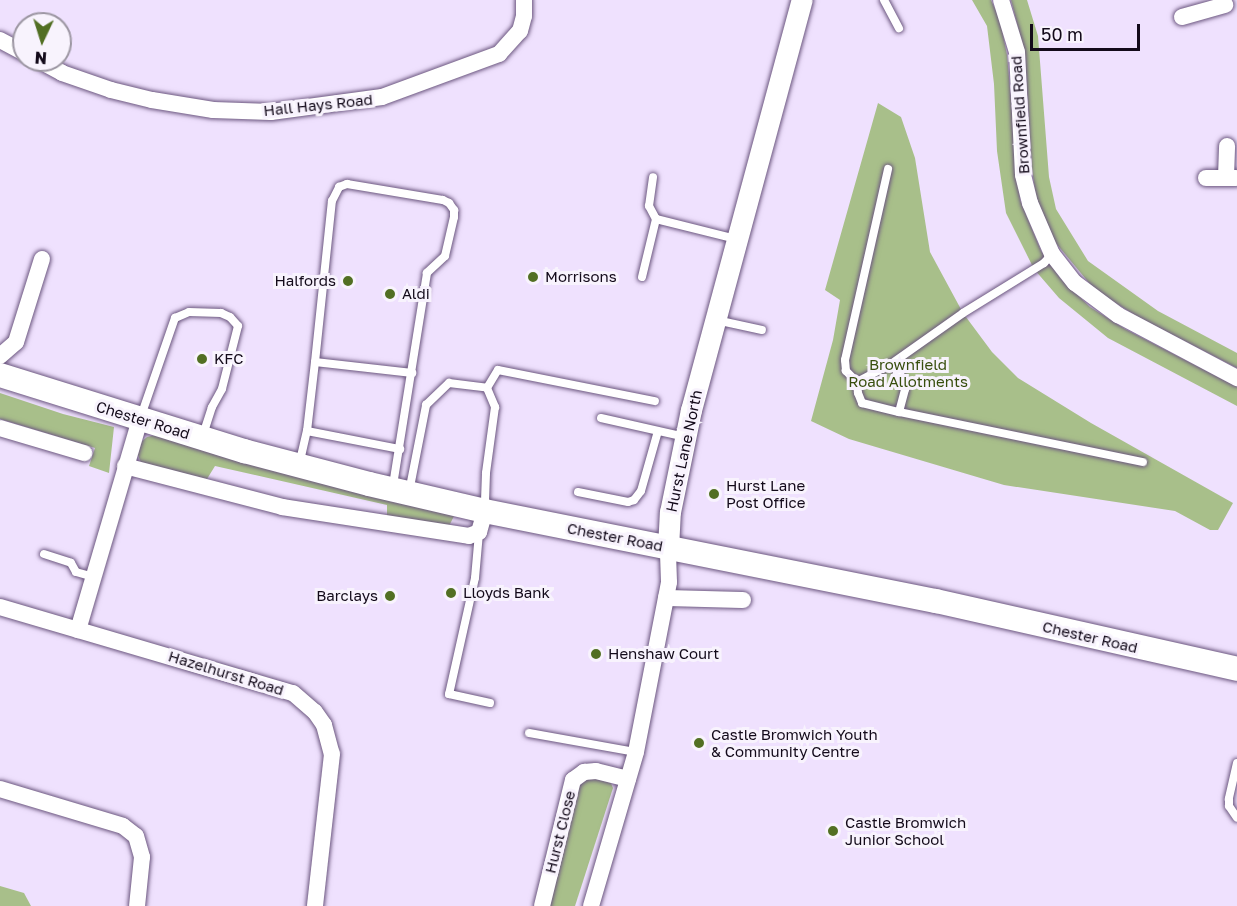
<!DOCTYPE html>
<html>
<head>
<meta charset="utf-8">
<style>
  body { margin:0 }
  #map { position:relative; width:1237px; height:906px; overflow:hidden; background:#efe1fe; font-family:"Golos Text",sans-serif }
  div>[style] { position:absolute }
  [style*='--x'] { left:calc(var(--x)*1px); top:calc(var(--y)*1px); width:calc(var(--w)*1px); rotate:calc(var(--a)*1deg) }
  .green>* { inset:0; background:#a8bf8a }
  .roads { filter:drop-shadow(0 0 2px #6b567f) drop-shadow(0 0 2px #6b567f) }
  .service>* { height:8px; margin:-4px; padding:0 4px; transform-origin:4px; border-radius:4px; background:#fff }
  .minor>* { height:16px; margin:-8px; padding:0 8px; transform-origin:8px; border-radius:8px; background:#fff }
  .tertiary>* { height:21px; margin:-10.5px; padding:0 10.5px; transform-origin:10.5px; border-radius:10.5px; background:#fff }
  .secondary>* { height:24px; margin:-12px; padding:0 12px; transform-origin:12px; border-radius:12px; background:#fff }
  .dots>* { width:16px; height:16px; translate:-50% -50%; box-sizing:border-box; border:3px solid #f8f3fd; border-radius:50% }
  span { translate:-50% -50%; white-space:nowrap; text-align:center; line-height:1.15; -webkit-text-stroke:6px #f8f3fd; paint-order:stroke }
  .street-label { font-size:15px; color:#130a1a }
  .poi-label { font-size:15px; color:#130a1a }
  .left { translate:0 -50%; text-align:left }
  .right { translate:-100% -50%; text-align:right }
  .park-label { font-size:15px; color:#384e0e }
  .north { position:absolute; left:12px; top:12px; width:60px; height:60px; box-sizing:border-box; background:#f8f3fd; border:2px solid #9c96a2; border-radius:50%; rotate:184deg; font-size:16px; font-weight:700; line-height:24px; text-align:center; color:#130a1a }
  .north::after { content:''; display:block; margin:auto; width:21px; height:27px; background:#526f23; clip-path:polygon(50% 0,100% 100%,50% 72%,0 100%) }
  .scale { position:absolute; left:1030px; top:24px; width:110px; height:27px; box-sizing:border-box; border:3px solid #130a1a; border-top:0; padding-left:8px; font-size:18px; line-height:21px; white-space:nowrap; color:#130a1a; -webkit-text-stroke:4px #f8f3fd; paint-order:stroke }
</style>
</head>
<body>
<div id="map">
  <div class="green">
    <div style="clip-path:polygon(972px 0,991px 0,1000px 20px,1007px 55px,1020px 200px,1041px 251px,1060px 278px,1090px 307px,1125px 329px,1237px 387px,1237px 406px,1108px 338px,1059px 298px,1034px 269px,1006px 213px,997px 151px,994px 84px,987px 26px)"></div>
    <div style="clip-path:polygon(1011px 0,1027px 0,1038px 36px,1049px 177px,1056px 209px,1088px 261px,1158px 311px,1237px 353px,1237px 368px,1138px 317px,1095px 290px,1055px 242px,1036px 197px,1032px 169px,1025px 54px)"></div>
    <div style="clip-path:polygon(878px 103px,901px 117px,915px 158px,930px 252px,963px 313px,992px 352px,1018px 378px,1091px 423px,1233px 503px,1218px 530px,1210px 530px,1175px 511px,1004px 485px,849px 439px,811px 421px,833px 340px,840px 300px,825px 290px)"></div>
    <div style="clip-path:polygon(0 393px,63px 414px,114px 427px,109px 473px,89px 466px,95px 448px,0 419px)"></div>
    <div style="clip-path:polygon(155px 435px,454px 516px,449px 526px,387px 516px,387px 505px,215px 466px,207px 479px,141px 463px,138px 455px,140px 443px,147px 437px)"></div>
    <div style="clip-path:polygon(585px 778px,609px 779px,613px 788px,575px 906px,549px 906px,579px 787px)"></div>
    <div style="clip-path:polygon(0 886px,24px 893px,31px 906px,0 906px)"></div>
  </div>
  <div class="roads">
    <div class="service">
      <div style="--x:884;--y:0;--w:32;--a:62"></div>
      <div style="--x:656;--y:219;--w:82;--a:14"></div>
      <div style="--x:642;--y:277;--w:60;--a:-76.4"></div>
      <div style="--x:656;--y:219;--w:15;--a:-118"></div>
      <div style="--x:649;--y:206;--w:29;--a:-82"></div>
      <div style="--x:716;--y:320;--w:47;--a:12.3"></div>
      <div style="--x:315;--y:362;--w:162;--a:-84"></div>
      <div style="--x:332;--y:201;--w:16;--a:-63"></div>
      <div style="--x:339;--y:187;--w:9;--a:-21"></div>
      <div style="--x:347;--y:184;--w:97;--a:9.5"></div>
      <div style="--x:443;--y:200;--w:7;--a:27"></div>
      <div style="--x:449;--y:203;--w:9;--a:54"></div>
      <div style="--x:454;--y:210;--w:7;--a:90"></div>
      <div style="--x:454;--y:217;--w:40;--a:103"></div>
      <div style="--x:445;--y:256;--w:25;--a:137"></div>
      <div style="--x:427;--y:273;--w:216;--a:99.1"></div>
      <div style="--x:891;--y:364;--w:38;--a:152"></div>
      <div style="--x:857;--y:382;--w:11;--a:85"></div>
      <div style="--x:858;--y:393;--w:11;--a:68"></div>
      <div style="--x:862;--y:403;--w:38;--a:14"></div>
      <div style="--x:899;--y:412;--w:24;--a:-75"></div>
      <div style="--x:905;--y:389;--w:16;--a:-108"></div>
      <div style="--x:900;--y:374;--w:13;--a:-132"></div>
      <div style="--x:891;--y:364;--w:88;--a:-35.3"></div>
      <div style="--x:963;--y:313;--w:95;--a:-31.7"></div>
      <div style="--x:1044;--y:263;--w:12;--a:-48"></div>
      <div style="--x:857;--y:382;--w:16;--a:-135"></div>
      <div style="--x:846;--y:371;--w:11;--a:-95"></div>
      <div style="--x:845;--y:360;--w:196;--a:-77.3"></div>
      <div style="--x:487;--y:388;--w:21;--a:-59"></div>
      <div style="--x:498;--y:370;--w:160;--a:11.2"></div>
      <div style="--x:899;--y:412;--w:249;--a:11.6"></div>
      <div style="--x:141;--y:416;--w:104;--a:-70.9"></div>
      <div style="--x:175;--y:318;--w:15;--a:-23"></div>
      <div style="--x:189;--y:312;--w:32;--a:2"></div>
      <div style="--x:221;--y:313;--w:10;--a:24"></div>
      <div style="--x:230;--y:317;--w:12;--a:48"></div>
      <div style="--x:238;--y:326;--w:65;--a:104.3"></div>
      <div style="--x:222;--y:389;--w:21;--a:119"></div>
      <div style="--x:212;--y:407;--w:32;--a:108"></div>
      <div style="--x:601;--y:418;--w:86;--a:12.7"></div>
      <div style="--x:307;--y:431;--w:95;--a:11"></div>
      <div style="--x:299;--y:465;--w:35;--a:-77"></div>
      <div style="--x:307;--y:431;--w:69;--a:-83.4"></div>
      <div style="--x:315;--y:362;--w:98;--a:6.5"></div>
      <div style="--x:409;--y:492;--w:89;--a:-78.9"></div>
      <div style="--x:426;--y:405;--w:32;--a:-44"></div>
      <div style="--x:449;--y:383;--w:38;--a:7"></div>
      <div style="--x:487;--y:388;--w:21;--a:67"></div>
      <div style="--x:495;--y:407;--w:67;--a:97.8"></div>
      <div style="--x:486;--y:473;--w:35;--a:92"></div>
      <div style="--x:578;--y:492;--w:51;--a:11.3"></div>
      <div style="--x:628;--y:502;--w:6;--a:-18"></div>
      <div style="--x:634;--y:500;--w:11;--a:-52"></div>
      <div style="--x:641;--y:491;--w:62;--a:-74.2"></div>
      <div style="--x:479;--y:533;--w:45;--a:95.1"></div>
      <div style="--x:475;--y:578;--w:119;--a:102.6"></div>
      <div style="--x:449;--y:694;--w:42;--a:12.4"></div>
      <div style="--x:44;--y:554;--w:28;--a:18"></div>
      <div style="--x:71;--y:563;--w:10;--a:61"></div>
      <div style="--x:76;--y:572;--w:18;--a:16"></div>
      <div style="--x:529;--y:733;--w:109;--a:10.1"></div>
      <div style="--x:1237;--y:763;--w:37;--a:103"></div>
      <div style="--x:1229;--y:799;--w:7;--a:90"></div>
      <div style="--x:1229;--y:806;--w:14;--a:56"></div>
    </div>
    <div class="minor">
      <div style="--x:1001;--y:0;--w:54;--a:72.9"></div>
      <div style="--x:1017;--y:52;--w:123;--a:87.2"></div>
      <div style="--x:1023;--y:175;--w:29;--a:76"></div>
      <div style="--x:1030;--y:203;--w:56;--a:66.7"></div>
      <div style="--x:1052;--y:254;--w:37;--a:52"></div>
      <div style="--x:1075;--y:283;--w:54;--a:36.7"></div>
      <div style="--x:1118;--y:315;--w:135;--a:27.9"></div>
      <div style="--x:1182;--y:17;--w:45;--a:-15.6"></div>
      <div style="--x:0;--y:40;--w:27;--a:28"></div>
      <div style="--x:38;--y:60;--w:27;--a:28"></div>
      <div style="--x:62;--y:73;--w:52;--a:19.1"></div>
      <div style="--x:111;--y:90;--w:42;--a:13.7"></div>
      <div style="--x:152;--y:100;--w:62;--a:9.3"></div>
      <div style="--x:213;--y:110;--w:58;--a:2"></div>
      <div style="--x:271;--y:112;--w:112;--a:-7.7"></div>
      <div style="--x:382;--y:97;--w:125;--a:-20.2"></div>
      <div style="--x:499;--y:54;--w:31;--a:-48"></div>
      <div style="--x:520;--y:31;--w:16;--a:-75"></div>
      <div style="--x:524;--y:16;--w:16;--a:-90"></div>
      <div style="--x:1226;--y:177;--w:31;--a:-88"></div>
      <div style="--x:1206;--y:178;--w:30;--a:0"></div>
      <div style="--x:0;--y:356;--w:21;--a:-41"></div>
      <div style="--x:16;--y:342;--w:87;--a:-72.6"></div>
      <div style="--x:0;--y:428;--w:88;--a:16.6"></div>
      <div style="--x:125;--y:466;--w:162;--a:14.6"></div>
      <div style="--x:282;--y:507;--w:189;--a:8.8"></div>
      <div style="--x:469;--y:536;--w:11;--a:-22"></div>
      <div style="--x:479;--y:532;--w:22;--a:-74"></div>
      <div style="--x:666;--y:598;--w:77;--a:1.5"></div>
      <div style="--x:0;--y:607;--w:305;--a:16.4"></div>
      <div style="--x:293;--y:693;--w:29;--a:41"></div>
      <div style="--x:315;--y:712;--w:16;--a:55"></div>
      <div style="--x:324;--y:725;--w:30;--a:75"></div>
      <div style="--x:332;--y:754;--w:153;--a:96.4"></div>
      <div style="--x:78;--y:630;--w:220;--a:-73.6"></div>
      <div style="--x:0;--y:789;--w:128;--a:16.7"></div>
      <div style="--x:123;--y:826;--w:16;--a:38"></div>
      <div style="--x:136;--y:836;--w:22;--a:74"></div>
      <div style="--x:142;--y:857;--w:49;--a:95.8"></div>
      <div style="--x:542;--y:906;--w:130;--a:-76.2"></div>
      <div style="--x:573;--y:780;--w:14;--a:-36"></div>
      <div style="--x:584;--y:772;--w:12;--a:-5"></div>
      <div style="--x:596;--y:771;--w:33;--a:14"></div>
      <div style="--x:591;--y:906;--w:160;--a:-73.7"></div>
      <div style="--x:636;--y:752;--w:173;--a:-79"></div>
      <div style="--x:669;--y:582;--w:34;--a:-92"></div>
    </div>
    <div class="tertiary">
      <div style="--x:668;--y:548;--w:36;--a:-87"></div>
      <div style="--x:670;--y:512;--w:104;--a:-78.4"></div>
      <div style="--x:691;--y:410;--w:425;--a:-74.9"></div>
    </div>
    <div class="secondary">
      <div style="--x:0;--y:375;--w:256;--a:17.3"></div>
      <div style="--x:244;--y:451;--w:129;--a:14.8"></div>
      <div style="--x:369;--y:484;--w:119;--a:13.1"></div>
      <div style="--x:485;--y:511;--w:460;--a:11.3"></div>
      <div style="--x:936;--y:601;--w:309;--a:12.7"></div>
    </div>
  </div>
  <div class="dots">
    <div style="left:533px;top:277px;background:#526f23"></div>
    <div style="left:348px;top:281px;background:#526f23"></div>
    <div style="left:390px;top:294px;background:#526f23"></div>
    <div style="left:202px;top:359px;background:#526f23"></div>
    <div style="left:714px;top:494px;background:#526f23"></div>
    <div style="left:451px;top:593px;background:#526f23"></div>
    <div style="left:390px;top:596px;background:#526f23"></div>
    <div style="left:596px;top:654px;background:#526f23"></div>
    <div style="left:699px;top:743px;background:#526f23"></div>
    <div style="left:833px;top:831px;background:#526f23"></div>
  </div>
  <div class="street-label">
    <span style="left:318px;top:105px;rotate:-6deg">Hall Hays Road</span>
    <span style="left:1020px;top:115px;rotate:-94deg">Brownfield Road</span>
    <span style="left:143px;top:420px;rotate:17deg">Chester Road</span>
    <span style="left:684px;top:451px;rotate:-78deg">Hurst Lane North</span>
    <span style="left:615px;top:537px;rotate:11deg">Chester Road</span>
    <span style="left:1090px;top:637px;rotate:13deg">Chester Road</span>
    <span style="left:226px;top:673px;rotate:17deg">Hazelhurst Road</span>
    <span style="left:560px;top:832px;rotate:-76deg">Hurst Close</span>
  </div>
  <div class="poi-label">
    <span class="left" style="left:545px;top:277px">Morrisons</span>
    <span class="right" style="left:336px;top:281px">Halfords</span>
    <span class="left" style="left:402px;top:294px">Aldi</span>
    <span class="left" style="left:214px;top:359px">KFC</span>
    <span class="left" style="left:726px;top:494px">Hurst Lane<br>Post Office</span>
    <span class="left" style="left:463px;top:593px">Lloyds Bank</span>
    <span class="right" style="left:378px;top:596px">Barclays</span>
    <span class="left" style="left:608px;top:654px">Henshaw Court</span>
    <span class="left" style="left:711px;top:743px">Castle Bromwich Youth<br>&amp; Community Centre</span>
    <span class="left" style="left:845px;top:831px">Castle Bromwich<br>Junior School</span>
  </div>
  <div class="park-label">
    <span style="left:908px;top:373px">Brownfield<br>Road Allotments</span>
  </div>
  <div class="north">N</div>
  <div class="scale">50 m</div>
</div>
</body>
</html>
